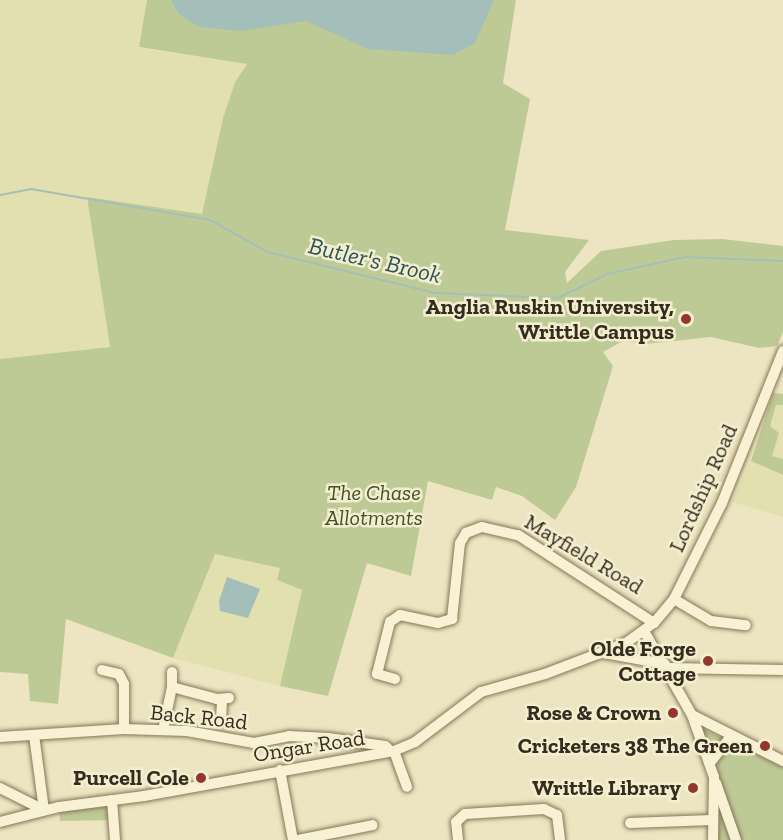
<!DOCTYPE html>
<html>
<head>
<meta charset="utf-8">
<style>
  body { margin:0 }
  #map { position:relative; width:783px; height:840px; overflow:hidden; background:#ede5c1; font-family:"Zilla Slab",serif }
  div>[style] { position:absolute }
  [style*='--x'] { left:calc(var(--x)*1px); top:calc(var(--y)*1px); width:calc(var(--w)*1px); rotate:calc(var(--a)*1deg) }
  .farmland>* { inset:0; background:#e2e0af }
  .green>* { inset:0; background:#beca96 }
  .water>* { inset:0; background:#a4bfba }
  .stream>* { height:2px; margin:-1px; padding:0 1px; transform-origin:1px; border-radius:1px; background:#a4bfba }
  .roads { filter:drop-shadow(0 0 2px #867659) drop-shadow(0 0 2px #867659) }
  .minor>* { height:10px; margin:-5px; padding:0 5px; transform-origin:5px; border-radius:5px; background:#f8f1d4 }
  .dots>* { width:16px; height:16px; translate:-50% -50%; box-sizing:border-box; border:3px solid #f4eed1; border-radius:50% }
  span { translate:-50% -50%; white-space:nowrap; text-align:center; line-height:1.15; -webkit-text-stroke:5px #f4eed1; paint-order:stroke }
  .poi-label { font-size:22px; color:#362c1d; font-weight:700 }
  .right { translate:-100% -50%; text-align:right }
  .street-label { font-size:22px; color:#362c1d }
  .park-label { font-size:22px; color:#415224; font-style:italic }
  .water-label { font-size:24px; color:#2d5355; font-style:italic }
</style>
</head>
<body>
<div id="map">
  <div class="farmland">
    <div style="clip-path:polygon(0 0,147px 0,139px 48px,247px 63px,235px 82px,223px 118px,202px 214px,87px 197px,110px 347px,0 359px)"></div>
    <div style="clip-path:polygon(776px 405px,783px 405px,783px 459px,772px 456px,770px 426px)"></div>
    <div style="clip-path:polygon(751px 461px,783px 475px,783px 517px,732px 502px)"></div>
    <div style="clip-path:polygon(215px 554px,280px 568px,277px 580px,302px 590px,280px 686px,173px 658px)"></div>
  </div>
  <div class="green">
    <div style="clip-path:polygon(147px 0,516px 0,503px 83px,530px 99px,505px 230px,589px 240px,565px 272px,567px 283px,601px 251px,674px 240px,722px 239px,783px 246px,783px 332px,777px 346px,759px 348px,711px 337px,646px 344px,623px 341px,603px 352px,613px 366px,576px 487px,555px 520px,522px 496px,496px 487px,492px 500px,428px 481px,411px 576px,367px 563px,328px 696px,280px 686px,302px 590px,277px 580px,280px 568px,215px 554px,173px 658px,66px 619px,58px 704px,30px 701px,28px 674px,0 672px,0 359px,110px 347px,87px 197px,202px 214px,223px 118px,235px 82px,247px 64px,139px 47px)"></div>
    <div style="clip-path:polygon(773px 393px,783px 394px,783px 405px,776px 405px,770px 426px,779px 433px,772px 456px,783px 459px,783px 475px,751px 461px)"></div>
    <div style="clip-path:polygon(699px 727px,783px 767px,783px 840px,716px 840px,716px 792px)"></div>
    <div style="clip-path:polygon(112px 800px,113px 820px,60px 821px,59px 807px)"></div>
  </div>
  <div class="water">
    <div style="clip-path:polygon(171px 0,494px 0,475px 43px,453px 55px,368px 49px,306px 21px,240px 31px,199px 27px,179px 14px)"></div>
    <div style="clip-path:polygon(227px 577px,260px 589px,248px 618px,220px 611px,219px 601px)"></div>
  </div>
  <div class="stream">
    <div style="--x:0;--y:195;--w:32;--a:-11"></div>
    <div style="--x:31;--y:189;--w:182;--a:9.8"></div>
    <div style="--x:210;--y:220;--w:66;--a:28.9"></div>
    <div style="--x:268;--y:252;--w:172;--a:13.8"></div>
    <div style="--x:435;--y:293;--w:123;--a:2.3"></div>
    <div style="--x:558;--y:298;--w:55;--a:-26.1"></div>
    <div style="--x:607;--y:274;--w:80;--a:-12.3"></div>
    <div style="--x:685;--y:257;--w:98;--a:2.3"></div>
  </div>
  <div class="roads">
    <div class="minor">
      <div style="--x:674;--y:599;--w:43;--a:30.7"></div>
      <div style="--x:711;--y:621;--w:35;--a:7"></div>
      <div style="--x:644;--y:631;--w:97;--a:60.3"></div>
      <div style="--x:692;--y:715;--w:102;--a:26.8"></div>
      <div style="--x:604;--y:653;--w:62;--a:10.2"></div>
      <div style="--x:668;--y:668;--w:115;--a:1"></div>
      <div style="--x:102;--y:670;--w:17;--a:13"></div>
      <div style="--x:119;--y:674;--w:11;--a:63"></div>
      <div style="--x:124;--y:684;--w:45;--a:90"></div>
      <div style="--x:395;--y:679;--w:19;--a:-164"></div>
      <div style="--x:377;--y:674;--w:54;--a:-76"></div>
      <div style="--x:390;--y:622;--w:12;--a:-35"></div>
      <div style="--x:400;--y:615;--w:39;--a:12"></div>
      <div style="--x:438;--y:623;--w:15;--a:-16"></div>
      <div style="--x:452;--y:619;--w:76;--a:-84"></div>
      <div style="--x:460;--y:543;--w:12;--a:-59"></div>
      <div style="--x:466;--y:533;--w:17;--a:-21"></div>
      <div style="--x:482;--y:527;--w:37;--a:13"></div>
      <div style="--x:518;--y:535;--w:162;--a:32.9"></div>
      <div style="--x:172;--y:687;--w:15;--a:-90"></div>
      <div style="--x:692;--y:715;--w:66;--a:70.5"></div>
      <div style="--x:714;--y:777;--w:63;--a:90.9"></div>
      <div style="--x:221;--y:720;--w:20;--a:-87"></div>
      <div style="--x:163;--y:730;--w:44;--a:-78.2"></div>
      <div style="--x:172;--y:687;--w:47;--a:14.9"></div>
      <div style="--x:217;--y:699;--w:12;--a:-5"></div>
      <div style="--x:34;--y:735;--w:76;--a:82.4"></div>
      <div style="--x:0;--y:737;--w:124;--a:-3.7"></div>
      <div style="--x:124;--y:729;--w:63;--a:1.8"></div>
      <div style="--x:187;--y:731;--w:68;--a:10.2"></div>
      <div style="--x:254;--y:743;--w:36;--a:-11"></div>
      <div style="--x:289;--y:736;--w:39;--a:3"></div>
      <div style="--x:328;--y:738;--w:58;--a:8"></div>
      <div style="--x:385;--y:746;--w:8;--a:40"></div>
      <div style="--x:394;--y:751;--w:38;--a:70"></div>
      <div style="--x:710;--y:763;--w:33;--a:-52"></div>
      <div style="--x:280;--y:770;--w:71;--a:79.5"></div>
      <div style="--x:716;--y:783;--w:60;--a:70.7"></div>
      <div style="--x:0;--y:788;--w:49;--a:26.6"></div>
      <div style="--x:112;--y:800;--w:40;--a:85.7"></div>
      <div style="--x:0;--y:822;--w:61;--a:-14.3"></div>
      <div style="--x:59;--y:807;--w:86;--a:-7.4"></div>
      <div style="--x:144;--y:796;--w:254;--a:-10.2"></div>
      <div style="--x:394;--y:751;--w:23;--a:-23"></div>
      <div style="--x:415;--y:742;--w:83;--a:-37.1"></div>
      <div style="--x:481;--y:692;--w:66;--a:-15.7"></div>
      <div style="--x:545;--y:674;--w:87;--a:-20.9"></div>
      <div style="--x:626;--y:643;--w:34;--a:-36"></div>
      <div style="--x:654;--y:623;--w:31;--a:-50"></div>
      <div style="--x:674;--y:599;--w:107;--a:-63.4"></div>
      <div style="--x:722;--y:503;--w:164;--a:-68.1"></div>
      <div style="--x:630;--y:823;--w:82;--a:-2.1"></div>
      <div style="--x:298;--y:840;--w:76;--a:-11.3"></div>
      <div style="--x:458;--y:840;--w:18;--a:-96"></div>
      <div style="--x:456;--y:822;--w:12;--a:-42"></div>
      <div style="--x:465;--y:814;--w:79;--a:-3.6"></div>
      <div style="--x:544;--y:809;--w:14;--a:25"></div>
      <div style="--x:557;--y:815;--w:25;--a:83"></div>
    </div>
  </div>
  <div class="dots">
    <div style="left:686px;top:319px;background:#93362b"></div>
    <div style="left:708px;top:661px;background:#93362b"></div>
    <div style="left:673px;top:713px;background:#93362b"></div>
    <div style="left:765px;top:746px;background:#93362b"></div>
    <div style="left:201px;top:778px;background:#93362b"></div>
    <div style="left:693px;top:788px;background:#93362b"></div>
  </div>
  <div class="poi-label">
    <span class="right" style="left:674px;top:319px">Anglia Ruskin University,<br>Writtle Campus</span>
    <span class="right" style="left:696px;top:661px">Olde Forge<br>Cottage</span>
    <span class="right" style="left:661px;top:713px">Rose &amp; Crown</span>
    <span class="right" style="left:753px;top:746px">Cricketers 38 The Green</span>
    <span class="right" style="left:189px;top:778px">Purcell Cole</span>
    <span class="right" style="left:681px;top:788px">Writtle Library</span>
  </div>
  <div class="street-label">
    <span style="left:703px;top:488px;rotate:-66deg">Lordship Road</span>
    <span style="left:584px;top:554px;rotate:31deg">Mayfield Road</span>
    <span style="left:199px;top:717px;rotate:6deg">Back Road</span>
    <span style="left:309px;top:746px;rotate:-9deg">Ongar Road</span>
  </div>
  <div class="park-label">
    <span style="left:374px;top:505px">The Chase<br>Allotments</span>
  </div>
  <div class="water-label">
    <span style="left:375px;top:260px;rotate:13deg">Butler's Brook</span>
  </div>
</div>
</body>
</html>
